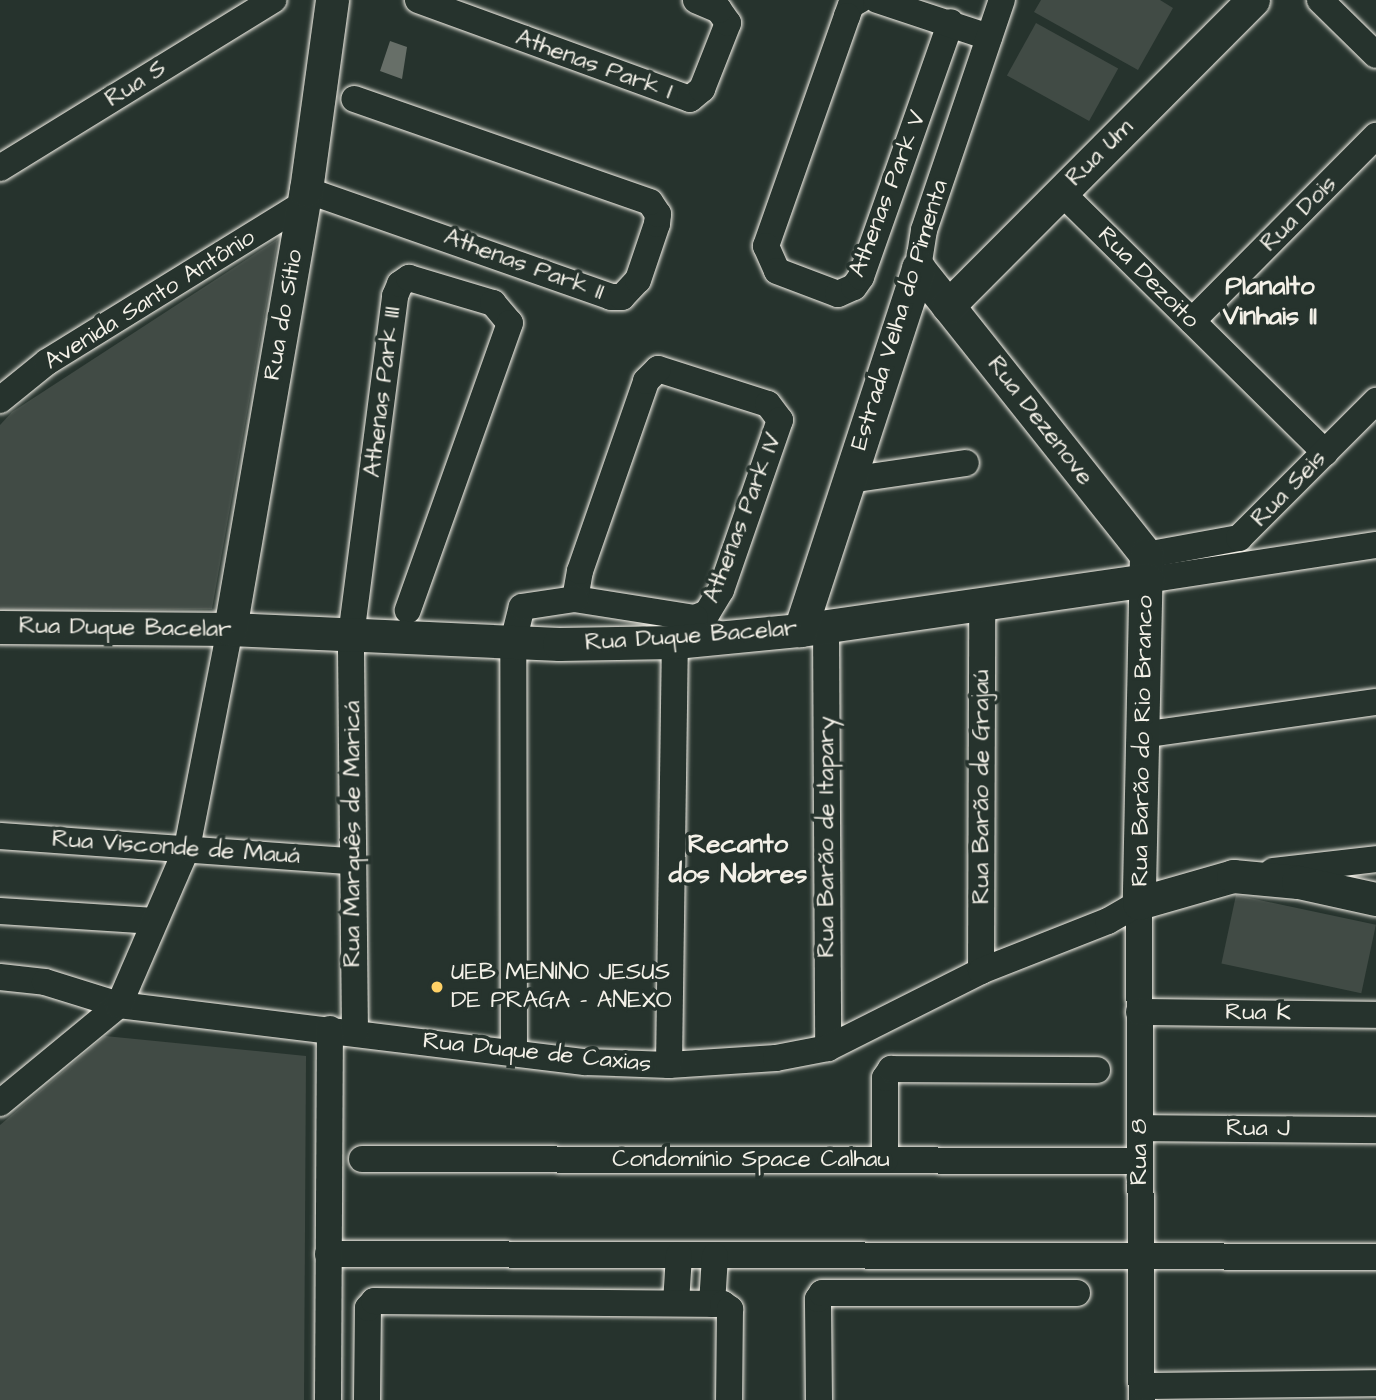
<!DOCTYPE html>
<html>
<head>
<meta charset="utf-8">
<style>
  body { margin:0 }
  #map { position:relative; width:1376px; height:1400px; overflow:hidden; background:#26332d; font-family:"Architects Daughter",sans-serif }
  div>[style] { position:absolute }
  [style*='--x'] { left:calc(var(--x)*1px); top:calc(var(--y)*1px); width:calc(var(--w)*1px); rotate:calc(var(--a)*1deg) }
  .green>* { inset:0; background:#414b45; transform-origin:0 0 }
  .water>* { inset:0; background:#676f68 }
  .roads { filter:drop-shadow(0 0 2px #f4f1e8) drop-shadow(0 0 2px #f4f1e8) }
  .minor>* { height:26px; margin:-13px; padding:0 13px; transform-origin:13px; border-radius:13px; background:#26332d }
  .major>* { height:33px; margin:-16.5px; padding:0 16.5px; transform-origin:16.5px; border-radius:16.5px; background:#26332d }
  .dots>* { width:19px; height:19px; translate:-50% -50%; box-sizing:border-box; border:4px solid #26332d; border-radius:50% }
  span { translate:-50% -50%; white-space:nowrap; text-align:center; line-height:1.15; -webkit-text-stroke:7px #26332d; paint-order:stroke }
  .street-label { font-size:24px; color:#f4f1e8 }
  .poi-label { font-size:24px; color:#f4f1e8 }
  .left { translate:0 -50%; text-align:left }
  .neighbourhood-label { font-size:26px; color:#f4f1e8; font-weight:700 }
</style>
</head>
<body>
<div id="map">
  <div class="green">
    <div style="clip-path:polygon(1041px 0,1160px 0,1173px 8px,1138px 70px,1034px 12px)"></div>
    <div style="left:1036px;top:23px;width:94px;height:60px;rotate:29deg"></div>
    <div style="clip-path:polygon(278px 239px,212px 609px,0 612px,0 425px,12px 412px)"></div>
    <div style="left:1236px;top:895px;width:143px;height:70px;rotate:12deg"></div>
    <div style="clip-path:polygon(105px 1036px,306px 1056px,304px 1400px,0 1400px,0 1125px)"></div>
  </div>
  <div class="water">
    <div style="clip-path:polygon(390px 41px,407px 47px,402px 79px,380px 71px)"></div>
  </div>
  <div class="roads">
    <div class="minor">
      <div style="--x:418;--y:0;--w:289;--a:20"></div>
      <div style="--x:690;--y:99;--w:16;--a:-40"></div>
      <div style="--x:702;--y:89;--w:71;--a:-68.5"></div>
      <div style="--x:728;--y:23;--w:16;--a:-125"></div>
      <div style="--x:719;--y:10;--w:25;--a:-157"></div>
      <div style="--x:860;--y:0;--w:10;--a:151"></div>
      <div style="--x:851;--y:5;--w:12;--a:110"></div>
      <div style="--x:847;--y:16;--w:244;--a:109.4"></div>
      <div style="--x:766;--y:246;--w:27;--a:66"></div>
      <div style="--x:777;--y:271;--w:65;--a:20.7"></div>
      <div style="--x:838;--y:294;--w:17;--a:-24"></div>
      <div style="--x:854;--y:287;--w:12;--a:-55"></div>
      <div style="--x:861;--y:277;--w:270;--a:-70.6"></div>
      <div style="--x:877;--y:0;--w:118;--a:18.3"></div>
      <div style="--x:1320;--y:0;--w:78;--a:44.5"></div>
      <div style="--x:0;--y:168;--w:321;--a:-31.6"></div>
      <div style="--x:306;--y:190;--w:323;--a:19.3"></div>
      <div style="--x:611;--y:297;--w:11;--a:0"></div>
      <div style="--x:622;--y:297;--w:23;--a:-47"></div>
      <div style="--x:638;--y:280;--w:59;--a:-71.3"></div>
      <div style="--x:657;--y:224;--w:10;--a:-84"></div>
      <div style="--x:658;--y:214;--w:14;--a:-124"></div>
      <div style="--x:650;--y:202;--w:313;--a:-160.8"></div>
      <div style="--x:1061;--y:192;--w:371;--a:44.6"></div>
      <div style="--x:918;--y:268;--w:38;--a:-81"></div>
      <div style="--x:924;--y:230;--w:243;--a:-71.3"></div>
      <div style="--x:1192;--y:321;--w:261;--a:-45.2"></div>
      <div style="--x:658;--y:369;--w:115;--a:17.7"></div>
      <div style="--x:768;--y:404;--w:20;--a:53"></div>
      <div style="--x:780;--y:420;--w:180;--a:109.1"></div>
      <div style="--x:721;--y:590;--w:27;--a:121"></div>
      <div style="--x:707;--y:613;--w:13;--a:157"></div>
      <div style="--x:695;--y:618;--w:121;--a:-171"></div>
      <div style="--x:575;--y:599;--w:28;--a:-80"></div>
      <div style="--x:580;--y:571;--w:201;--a:-70.8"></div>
      <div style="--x:646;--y:381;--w:17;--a:-45"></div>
      <div style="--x:0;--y:400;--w:60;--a:-39"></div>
      <div style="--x:47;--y:362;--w:301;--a:-31.7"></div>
      <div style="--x:849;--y:480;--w:118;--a:-8.3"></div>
      <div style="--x:1146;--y:555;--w:95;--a:-10.4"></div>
      <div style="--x:1239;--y:538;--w:194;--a:-45"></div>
      <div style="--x:1147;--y:580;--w:232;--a:-8.7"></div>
      <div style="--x:826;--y:626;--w:422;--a:89.7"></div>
      <div style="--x:1141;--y:735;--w:237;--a:-8"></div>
      <div style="--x:0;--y:836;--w:353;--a:4.1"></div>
      <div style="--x:1273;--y:871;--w:104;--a:-6.6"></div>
      <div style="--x:1139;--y:903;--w:497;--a:89.7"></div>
      <div style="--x:0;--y:911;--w:155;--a:3.7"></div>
      <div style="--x:981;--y:971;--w:367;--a:-89.8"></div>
      <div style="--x:0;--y:977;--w:45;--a:6.3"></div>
      <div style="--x:45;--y:982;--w:77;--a:17.3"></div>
      <div style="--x:119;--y:1005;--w:469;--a:7"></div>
      <div style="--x:585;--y:1062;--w:84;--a:2"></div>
      <div style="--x:669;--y:1065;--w:107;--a:-3.7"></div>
      <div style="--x:776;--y:1058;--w:53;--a:-10.9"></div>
      <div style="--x:828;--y:1048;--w:171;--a:-26.7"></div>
      <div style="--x:981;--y:971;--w:136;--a:-21.5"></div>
      <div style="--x:1108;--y:921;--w:36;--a:-30"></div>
      <div style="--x:1139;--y:1012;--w:237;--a:0.7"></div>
      <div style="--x:355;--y:1033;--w:397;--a:-90.6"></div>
      <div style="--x:351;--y:636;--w:343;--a:-82.6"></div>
      <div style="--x:395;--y:296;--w:13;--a:-67"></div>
      <div style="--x:400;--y:284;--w:11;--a:-34"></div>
      <div style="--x:409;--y:278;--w:88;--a:16.6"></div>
      <div style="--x:493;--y:303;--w:26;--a:50"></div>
      <div style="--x:510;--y:323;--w:305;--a:109.6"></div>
      <div style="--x:514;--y:1052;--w:410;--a:-90.1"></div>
      <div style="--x:513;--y:642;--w:36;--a:-76"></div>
      <div style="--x:522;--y:607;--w:54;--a:-8.6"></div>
      <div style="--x:669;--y:1065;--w:423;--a:-89.2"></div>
      <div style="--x:0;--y:1103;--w:154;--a:-39.5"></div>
      <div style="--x:119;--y:1005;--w:171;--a:-66.6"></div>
      <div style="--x:187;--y:848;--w:223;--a:-78.9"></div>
      <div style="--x:1140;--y:1128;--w:236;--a:0.5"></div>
      <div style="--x:362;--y:1159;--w:778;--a:0.15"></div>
      <div style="--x:885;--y:1160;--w:82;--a:-90"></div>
      <div style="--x:885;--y:1078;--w:11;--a:-56"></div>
      <div style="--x:891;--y:1069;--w:206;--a:0.3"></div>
      <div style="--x:328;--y:1254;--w:1048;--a:0.16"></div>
      <div style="--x:676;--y:1303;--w:48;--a:-86.4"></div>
      <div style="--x:712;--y:1304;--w:48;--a:-86.4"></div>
      <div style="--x:1142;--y:1386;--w:234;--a:-0.7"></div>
      <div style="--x:328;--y:1400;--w:371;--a:-89.7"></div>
      <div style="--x:367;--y:1400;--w:92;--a:-89.4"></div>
      <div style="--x:368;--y:1308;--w:9;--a:-49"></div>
      <div style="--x:374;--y:1301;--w:349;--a:0.5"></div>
      <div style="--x:723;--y:1304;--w:9;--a:36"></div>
      <div style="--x:730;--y:1309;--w:91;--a:90.6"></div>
      <div style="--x:819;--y:1400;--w:101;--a:-90.6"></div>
      <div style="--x:818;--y:1299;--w:7;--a:-56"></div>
      <div style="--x:822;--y:1293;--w:255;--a:0"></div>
    </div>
    <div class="major">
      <div style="--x:918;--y:268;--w:367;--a:51.5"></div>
      <div style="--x:1146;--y:555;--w:348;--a:91.2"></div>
      <div style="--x:1139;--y:903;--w:98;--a:-16"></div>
      <div style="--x:1233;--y:876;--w:65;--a:5.3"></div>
      <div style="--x:1298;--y:882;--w:80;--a:12.3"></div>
      <div style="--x:948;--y:306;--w:432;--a:-45.1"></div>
      <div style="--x:0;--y:627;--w:230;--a:0.5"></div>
      <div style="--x:230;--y:629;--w:329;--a:2.6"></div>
      <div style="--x:559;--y:644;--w:116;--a:-1"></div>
      <div style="--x:675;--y:642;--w:126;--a:-5.5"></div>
      <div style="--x:800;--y:630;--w:351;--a:-8.2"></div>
      <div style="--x:230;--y:629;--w:446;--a:-80.2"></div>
      <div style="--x:306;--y:190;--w:192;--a:-82.2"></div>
      <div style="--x:800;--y:630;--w:381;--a:-71.9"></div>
    </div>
  </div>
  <div class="dots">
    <div style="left:437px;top:987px;background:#ffd166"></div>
  </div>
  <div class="street-label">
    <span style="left:594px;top:65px;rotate:20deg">Athenas Park I</span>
    <span style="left:136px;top:84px;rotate:-32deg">Rua S</span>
    <span style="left:1100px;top:153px;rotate:-45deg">Rua Um</span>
    <span style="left:888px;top:194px;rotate:-69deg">Athenas Park V</span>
    <span style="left:1299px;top:214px;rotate:-45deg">Rua Dois</span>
    <span style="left:524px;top:265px;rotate:20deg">Athenas Park II</span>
    <span style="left:1148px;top:278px;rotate:45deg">Rua Dezoito</span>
    <span style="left:150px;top:300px;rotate:-32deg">Avenida Santo Antônio</span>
    <span style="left:284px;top:315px;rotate:-80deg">Rua do Sítio</span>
    <span style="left:900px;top:315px;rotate:-73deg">Estrada Velha do Pimenta</span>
    <span style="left:383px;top:392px;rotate:-83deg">Athenas Park III</span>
    <span style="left:1040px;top:421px;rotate:52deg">Rua Dezenove</span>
    <span style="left:1289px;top:489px;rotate:-46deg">Rua Seis</span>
    <span style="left:743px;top:518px;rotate:-69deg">Athenas Park IV</span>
    <span style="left:125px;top:628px;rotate:1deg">Rua Duque Bacelar</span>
    <span style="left:691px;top:636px;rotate:-4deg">Rua Duque Bacelar</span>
    <span style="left:1143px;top:741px;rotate:-89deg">Rua Barão do Rio Branco</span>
    <span style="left:982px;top:787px;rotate:-90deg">Rua Barão de Grajaú</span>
    <span style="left:353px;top:834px;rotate:-90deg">Rua Marquês de Maricá</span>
    <span style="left:827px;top:837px;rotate:-90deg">Rua Barão de Itapary</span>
    <span style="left:176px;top:848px;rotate:4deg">Rua Visconde de Mauá</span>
    <span style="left:1258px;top:1013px;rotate:1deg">Rua K</span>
    <span style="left:537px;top:1053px;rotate:6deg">Rua Duque de Caxias</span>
    <span style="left:1258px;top:1129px">Rua J</span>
    <span style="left:1140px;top:1152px;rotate:-90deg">Rua 8</span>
    <span style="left:751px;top:1160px">Condomínio Space Calhau</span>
  </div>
  <div class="poi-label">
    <span class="left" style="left:451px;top:987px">UEB MENINO JESUS<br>DE PRAGA - ANEXO</span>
  </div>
  <div class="neighbourhood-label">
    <span style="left:1270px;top:302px">Planalto<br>Vinhais II</span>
    <span style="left:738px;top:860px">Recanto<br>dos Nobres</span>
  </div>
</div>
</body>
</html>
